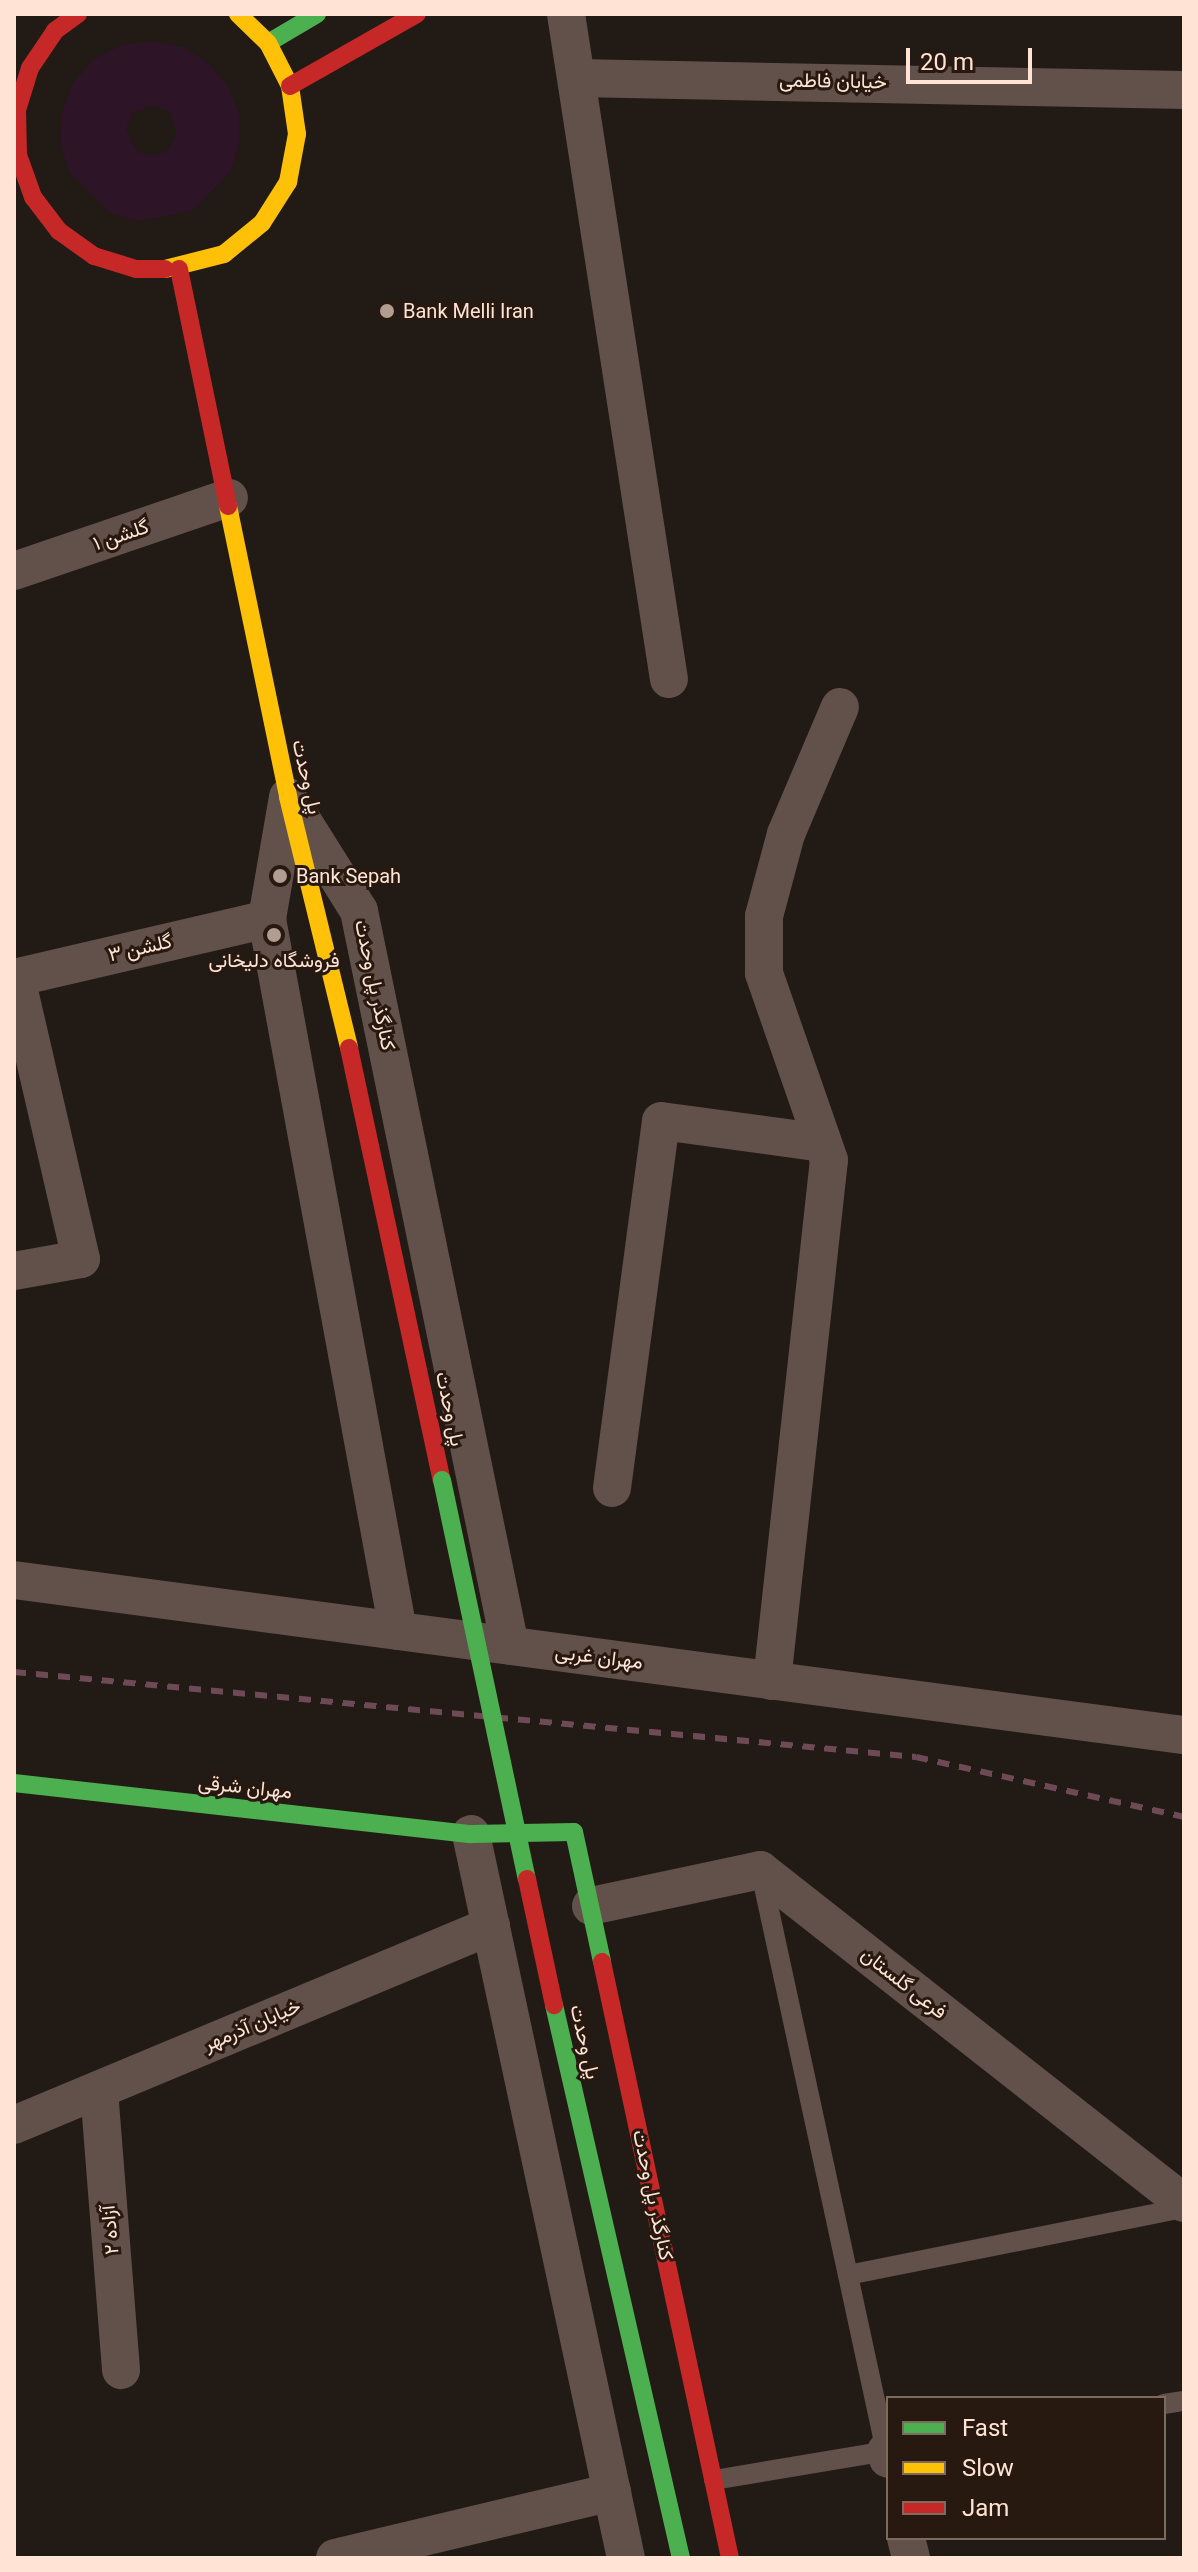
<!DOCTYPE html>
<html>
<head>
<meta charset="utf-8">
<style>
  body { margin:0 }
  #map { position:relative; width:1198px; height:2572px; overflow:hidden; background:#221a15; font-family:Roboto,Vazirmatn,sans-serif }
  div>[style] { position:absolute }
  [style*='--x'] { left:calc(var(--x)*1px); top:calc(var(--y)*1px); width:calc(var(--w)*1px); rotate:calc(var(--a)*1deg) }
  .green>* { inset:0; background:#2e1427 }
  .lane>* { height:20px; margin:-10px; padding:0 10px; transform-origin:10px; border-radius:10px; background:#62504a }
  .street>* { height:38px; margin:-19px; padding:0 19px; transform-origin:19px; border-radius:19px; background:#62504a }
  .fast>* { height:18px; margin:-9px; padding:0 9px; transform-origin:9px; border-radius:9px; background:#4caf50 }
  .slow>* { height:18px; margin:-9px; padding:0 9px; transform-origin:9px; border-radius:9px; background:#ffc107 }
  .jam>* { height:18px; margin:-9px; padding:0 9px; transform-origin:9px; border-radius:9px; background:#c62828 }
  .rail>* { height:6px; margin-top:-3px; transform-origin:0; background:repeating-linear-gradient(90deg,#6d4a56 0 12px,transparent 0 22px) }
  .fast-bridge>* { height:18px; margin:-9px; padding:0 9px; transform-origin:9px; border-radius:9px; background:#4caf50 }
  .jam-bridge>* { height:18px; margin:-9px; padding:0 9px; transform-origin:9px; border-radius:9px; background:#c62828 }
  .dots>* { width:22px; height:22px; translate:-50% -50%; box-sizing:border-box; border:4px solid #271910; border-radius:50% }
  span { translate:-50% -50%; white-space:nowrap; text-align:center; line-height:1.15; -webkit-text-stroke:6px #271910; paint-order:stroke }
  .street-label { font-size:20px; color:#ffe4d5 }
  .poi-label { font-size:20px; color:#ffe4d5 }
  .left { translate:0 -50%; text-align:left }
  .frame { position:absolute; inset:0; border:16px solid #ffe4d5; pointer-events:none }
  .legend { position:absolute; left:886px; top:2396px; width:280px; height:144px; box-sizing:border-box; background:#271910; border:2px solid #7d6a5f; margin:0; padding:10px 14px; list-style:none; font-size:24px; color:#ffe4d5 }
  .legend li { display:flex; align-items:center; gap:16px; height:40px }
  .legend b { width:40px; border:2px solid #7d6a5f }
  .scale { position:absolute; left:906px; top:48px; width:126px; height:36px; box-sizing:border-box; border:4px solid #ffe4d5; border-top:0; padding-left:10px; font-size:24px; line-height:28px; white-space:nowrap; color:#ffe4d5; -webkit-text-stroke:6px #271910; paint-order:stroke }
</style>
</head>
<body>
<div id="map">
  <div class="green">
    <div style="clip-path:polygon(evenodd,153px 41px,183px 47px,209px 64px,229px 88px,239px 115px,239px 144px,231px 171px,192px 211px,137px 221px,110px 213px,70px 173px,60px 143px,62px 112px,73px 83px,94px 59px,122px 45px,153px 41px,154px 105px,170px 112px,177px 136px,168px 151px,152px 156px,136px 151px,126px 129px,132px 113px,154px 105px)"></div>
  </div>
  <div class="lane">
    <div style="--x:761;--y:1873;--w:591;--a:77.8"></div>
    <div style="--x:848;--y:2275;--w:343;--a:-11.3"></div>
    <div style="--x:1164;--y:2404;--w:20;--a:-9"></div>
    <div style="--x:714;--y:2480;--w:176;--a:-9.5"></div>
  </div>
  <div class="street">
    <div style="--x:566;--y:14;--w:673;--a:81.2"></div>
    <div style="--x:577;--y:78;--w:607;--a:1.13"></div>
    <div style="--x:14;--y:571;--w:227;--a:-18.8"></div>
    <div style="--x:288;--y:797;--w:124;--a:99.8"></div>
    <div style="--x:267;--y:919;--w:724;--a:79.57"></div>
    <div style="--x:302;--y:820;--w:107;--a:57.9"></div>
    <div style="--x:359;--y:911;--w:750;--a:78.39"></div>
    <div style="--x:14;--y:978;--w:260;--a:-13.1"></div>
    <div style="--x:14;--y:1271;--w:68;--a:-10.2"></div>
    <div style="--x:81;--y:1259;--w:289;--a:-103"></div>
    <div style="--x:612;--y:1488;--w:370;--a:-82.4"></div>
    <div style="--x:661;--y:1121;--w:163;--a:7.7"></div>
    <div style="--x:14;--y:1580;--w:1180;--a:7.55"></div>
    <div style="--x:772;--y:1681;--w:524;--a:-83.76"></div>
    <div style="--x:829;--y:1160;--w:198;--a:-109.2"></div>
    <div style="--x:764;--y:973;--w:57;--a:-90"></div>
    <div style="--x:764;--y:916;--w:85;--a:-75"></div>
    <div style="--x:786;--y:834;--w:138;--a:-67"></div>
    <div style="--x:471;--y:1834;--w:740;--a:77.92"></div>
    <div style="--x:591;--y:1906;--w:173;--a:-12"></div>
    <div style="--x:760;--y:1870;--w:539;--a:38.15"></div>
    <div style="--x:99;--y:2090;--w:281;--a:85.5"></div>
    <div style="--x:14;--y:2125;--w:517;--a:-22.65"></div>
    <div style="--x:886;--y:2451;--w:8;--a:76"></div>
    <div style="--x:906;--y:2538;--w:21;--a:76"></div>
    <div style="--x:335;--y:2558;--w:285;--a:-13.4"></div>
  </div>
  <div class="fast">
    <div style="--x:268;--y:43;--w:57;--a:-30.6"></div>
    <div style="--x:14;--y:1783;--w:460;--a:6.4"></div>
    <div style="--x:471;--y:1834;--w:103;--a:-1.1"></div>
    <div style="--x:574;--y:1832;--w:133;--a:77.8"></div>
    <div style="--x:554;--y:2005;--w:567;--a:77.07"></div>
  </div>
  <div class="slow">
    <div style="--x:165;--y:269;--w:61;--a:-14.3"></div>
    <div style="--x:224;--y:254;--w:49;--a:-39.2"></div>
    <div style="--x:262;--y:223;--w:49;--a:-57.6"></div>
    <div style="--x:288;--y:182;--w:49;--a:-79.4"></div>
    <div style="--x:297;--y:134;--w:49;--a:-98.3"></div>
    <div style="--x:290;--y:86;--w:48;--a:-117.1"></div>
    <div style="--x:268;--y:43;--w:42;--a:-136"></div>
    <div style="--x:228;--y:506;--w:297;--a:78.3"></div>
    <div style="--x:288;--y:797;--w:258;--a:76.3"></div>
  </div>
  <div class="jam">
    <div style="--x:78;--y:14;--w:29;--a:144"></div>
    <div style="--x:55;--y:31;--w:45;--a:124"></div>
    <div style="--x:30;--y:68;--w:44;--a:107.2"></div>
    <div style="--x:17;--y:110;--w:45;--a:88.7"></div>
    <div style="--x:18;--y:155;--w:45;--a:70.3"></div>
    <div style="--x:33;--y:197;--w:43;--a:52.6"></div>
    <div style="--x:59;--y:231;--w:43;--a:35.5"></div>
    <div style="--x:94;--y:256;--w:44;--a:17.2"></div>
    <div style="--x:136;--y:269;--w:29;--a:0"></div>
    <div style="--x:290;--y:86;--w:146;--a:-29.6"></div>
    <div style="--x:179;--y:269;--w:242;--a:78.3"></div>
    <div style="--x:349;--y:1048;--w:442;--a:77.9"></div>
    <div style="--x:602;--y:1962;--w:610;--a:77.88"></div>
  </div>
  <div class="rail">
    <div style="--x:14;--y:1672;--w:906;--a:5.38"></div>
    <div style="--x:916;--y:1757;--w:275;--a:12.6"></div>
  </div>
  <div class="fast-bridge">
    <div style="--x:442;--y:1480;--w:408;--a:78"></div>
  </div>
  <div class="jam-bridge">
    <div style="--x:527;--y:1879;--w:129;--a:77.9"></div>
  </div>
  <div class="dots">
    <div style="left:387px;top:311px;background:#b29d92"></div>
    <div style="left:280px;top:876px;background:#b29d92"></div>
    <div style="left:274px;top:935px;background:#b29d92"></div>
  </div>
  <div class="street-label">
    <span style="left:833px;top:81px;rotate:1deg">خیابان فاطمی</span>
    <span style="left:121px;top:535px;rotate:-19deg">گلشن ۱</span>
    <span style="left:307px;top:777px;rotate:77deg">پل وحدت</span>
    <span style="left:140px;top:948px;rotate:-13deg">گلشن ۳</span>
    <span style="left:375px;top:985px;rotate:78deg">کنارگذر پل وحدت</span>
    <span style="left:450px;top:1409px;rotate:78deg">پل وحدت</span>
    <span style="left:599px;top:1657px;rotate:7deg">مهران غربی</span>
    <span style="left:245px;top:1787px;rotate:6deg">مهران شرقی</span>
    <span style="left:904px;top:1983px;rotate:38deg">فرعی گلستان</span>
    <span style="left:252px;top:2025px;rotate:-23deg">خیابان آذرمهر</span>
    <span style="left:585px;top:2042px;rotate:77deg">پل وحدت</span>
    <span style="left:653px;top:2195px;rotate:78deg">کنارگذر پل وحدت</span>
    <span style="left:110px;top:2230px;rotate:-95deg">آزاده ۲</span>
  </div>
  <div class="poi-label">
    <span class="left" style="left:403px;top:311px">Bank Melli Iran</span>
    <span class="left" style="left:296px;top:876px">Bank Sepah</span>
    <span style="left:274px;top:960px">فروشگاه دلیخانی</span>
  </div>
  <div class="frame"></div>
  <ul class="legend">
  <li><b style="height:10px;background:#4caf50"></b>Fast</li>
  <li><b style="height:10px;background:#ffc107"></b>Slow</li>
  <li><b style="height:10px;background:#c62828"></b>Jam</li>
  </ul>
  <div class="scale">20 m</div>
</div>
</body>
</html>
